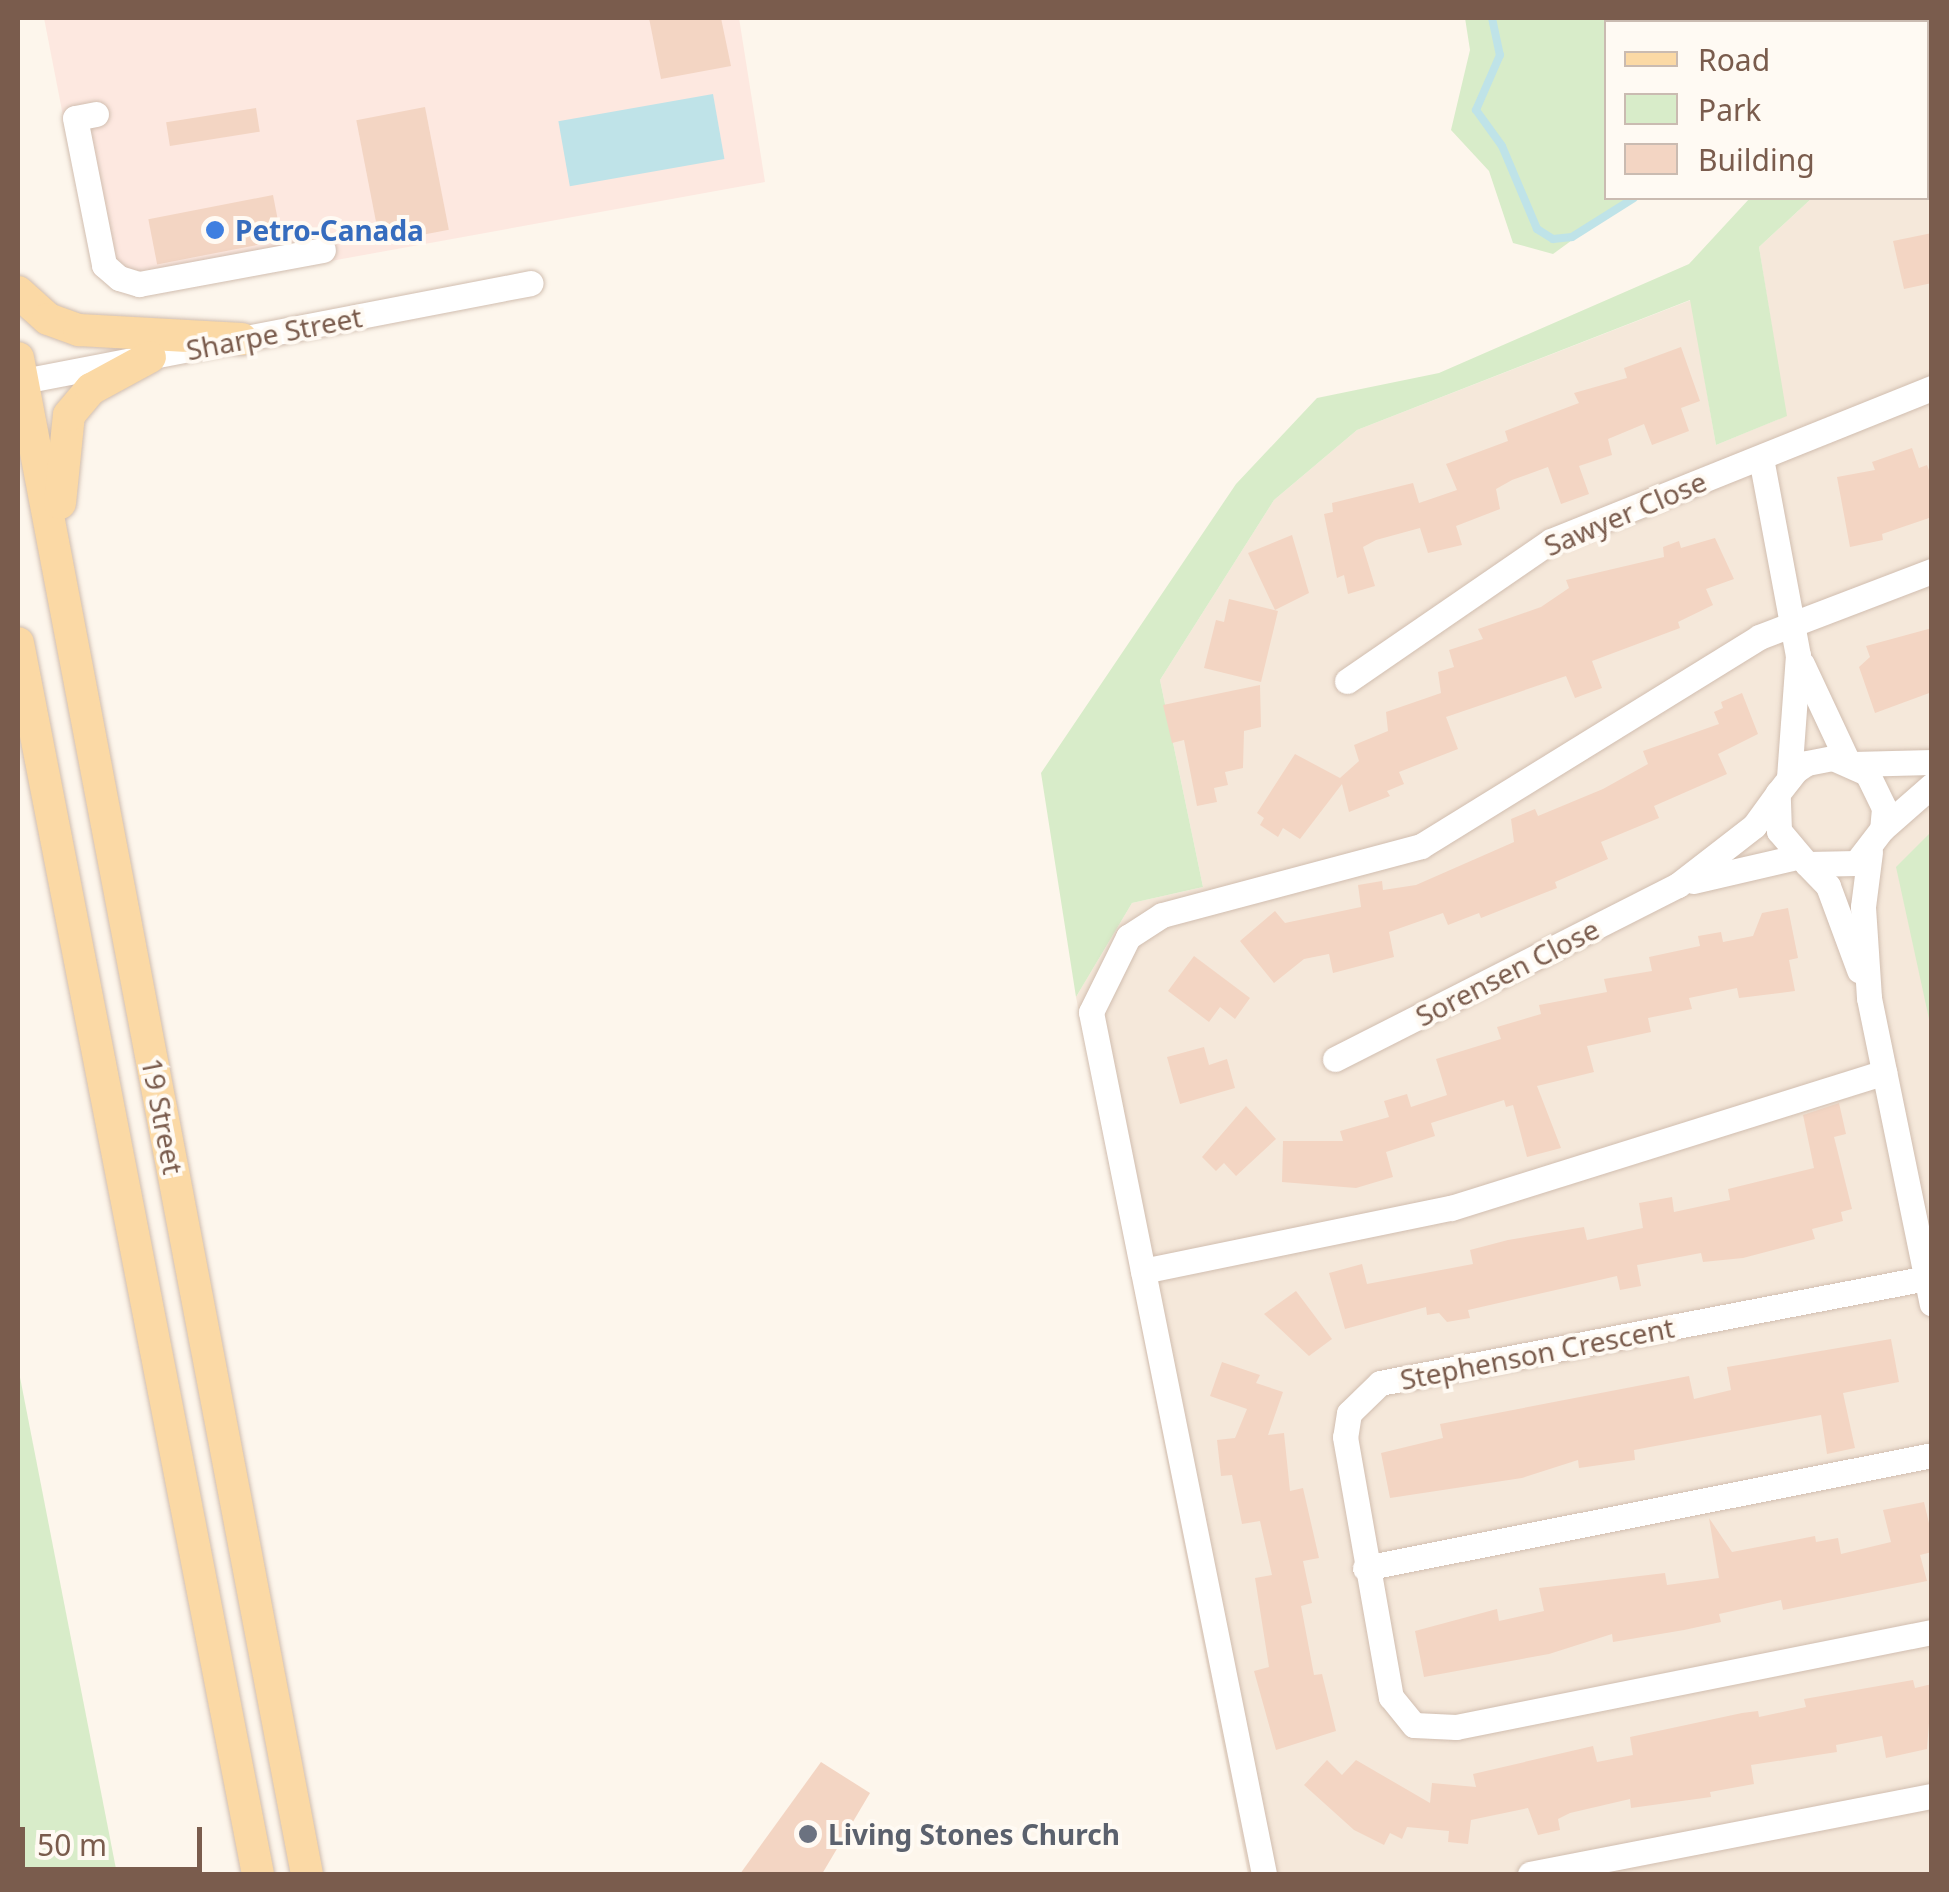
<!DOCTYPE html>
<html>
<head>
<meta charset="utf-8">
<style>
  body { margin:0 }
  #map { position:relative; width:1949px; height:1892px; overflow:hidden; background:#fdf6ec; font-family:"Noto Sans",sans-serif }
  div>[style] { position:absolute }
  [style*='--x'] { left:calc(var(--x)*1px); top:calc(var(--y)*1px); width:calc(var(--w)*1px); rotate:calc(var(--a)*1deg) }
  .residential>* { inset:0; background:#f5e8da }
  .commercial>* { inset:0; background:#fde8e0 }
  .green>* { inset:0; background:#d8ecc9 }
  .water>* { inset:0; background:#bfe3e8; transform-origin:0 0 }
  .stream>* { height:8px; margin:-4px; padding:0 4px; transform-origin:4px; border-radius:4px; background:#bfe3e8 }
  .building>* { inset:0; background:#f3d5c3; transform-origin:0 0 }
  .roads { filter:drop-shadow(0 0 2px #d1beb0) drop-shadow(0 0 2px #d1beb0) }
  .minor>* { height:25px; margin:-12.5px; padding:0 12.5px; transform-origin:12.5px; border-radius:12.5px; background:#fff }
  .major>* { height:32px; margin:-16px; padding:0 16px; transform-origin:16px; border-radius:16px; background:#fbd9a5 }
  .dots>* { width:28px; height:28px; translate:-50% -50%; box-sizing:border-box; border:5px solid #fffaf3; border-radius:50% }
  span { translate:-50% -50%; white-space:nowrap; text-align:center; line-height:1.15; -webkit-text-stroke:8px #fffaf3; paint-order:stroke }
  .shop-label { font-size:28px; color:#366cbe; font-weight:700 }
  .left { translate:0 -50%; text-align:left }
  .street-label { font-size:28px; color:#7a5c4d }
  .worship-label { font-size:28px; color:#5b616d; font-weight:700 }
  .frame { position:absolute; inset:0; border:20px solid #7a5c4d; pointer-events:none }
  .legend { position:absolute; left:1604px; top:20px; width:325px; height:180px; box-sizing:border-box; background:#fffaf3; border:2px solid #cabbb1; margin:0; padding:12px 18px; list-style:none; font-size:30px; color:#7a5c4d }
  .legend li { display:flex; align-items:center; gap:20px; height:50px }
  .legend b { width:50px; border:2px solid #cabbb1 }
  .scale { position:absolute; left:20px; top:1827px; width:182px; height:45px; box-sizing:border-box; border:5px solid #7a5c4d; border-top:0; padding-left:12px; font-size:30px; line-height:35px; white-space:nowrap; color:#7a5c4d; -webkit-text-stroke:8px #fffaf3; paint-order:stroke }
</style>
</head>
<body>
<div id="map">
  <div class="residential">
    <div style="clip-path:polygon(1931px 166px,1931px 1874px,1248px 1874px,1076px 997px,1132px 903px,1203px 887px,1160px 680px,1274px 500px,1357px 430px,1691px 300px,1716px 445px,1786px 416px,1759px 247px,1812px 198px,1926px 198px)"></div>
  </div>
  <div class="commercial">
    <div style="clip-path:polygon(44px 18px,739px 18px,765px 182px,144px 295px,94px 275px)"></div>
  </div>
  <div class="green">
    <div style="clip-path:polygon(1465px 18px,1745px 18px,1606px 22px,1606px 198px,1630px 198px,1553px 254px,1513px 243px,1489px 171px,1451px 130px,1470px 50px)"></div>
    <div style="clip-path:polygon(1750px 198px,1812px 198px,1759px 247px,1787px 416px,1716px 445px,1690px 300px,1357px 430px,1274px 500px,1160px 680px,1203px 887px,1132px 903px,1076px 997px,1041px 773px,1236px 484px,1317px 398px,1439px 373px,1689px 264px)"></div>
    <div style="clip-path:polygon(1931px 832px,1931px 1028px,1896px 867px)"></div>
    <div style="clip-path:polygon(18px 1367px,117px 1874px,18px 1874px)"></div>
  </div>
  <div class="water">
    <div style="left:713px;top:94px;width:66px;height:157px;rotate:80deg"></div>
  </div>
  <div class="stream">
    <div style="--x:1492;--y:18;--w:38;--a:78"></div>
    <div style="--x:1500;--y:55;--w:60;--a:113.6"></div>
    <div style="--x:1476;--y:110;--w:44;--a:54.2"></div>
    <div style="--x:1502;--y:146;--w:90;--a:67.1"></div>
    <div style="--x:1537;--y:229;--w:19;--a:32"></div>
    <div style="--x:1553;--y:239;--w:19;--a:-6"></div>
    <div style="--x:1572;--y:237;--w:73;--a:-32.2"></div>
    <div style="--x:1745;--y:22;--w:6;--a:-39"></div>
  </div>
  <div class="building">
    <div style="clip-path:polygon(649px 18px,721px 18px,731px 66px,661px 79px)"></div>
    <div style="left:425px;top:107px;width:125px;height:70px;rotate:79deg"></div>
    <div style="left:256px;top:108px;width:24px;height:91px;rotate:81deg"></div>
    <div style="left:273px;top:195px;width:46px;height:127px;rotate:79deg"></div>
    <div style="clip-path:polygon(1932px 233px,1932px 283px,1904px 289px,1893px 241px)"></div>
    <div style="clip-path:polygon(1681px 347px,1700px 401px,1681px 408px,1689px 431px,1652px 445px,1644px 424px,1608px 439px,1612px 455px,1579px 466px,1589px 494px,1561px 504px,1548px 467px,1512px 480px,1496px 489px,1500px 509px,1456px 526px,1462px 545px,1428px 553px,1420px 528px,1376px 540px,1363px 547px,1375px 586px,1348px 594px,1344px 575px,1337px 578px,1324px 514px,1333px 512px,1332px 503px,1413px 483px,1419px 503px,1457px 490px,1446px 464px,1508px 441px,1505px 431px,1579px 403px,1574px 393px,1627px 378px,1624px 368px)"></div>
    <div style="clip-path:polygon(1912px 448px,1919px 468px,1927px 465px,1932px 478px,1932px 517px,1882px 534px,1883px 540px,1850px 547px,1837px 477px,1875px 470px,1872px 462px)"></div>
    <div style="clip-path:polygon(1292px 535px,1309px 593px,1275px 610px,1248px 553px)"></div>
    <div style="clip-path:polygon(1715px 538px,1734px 579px,1706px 589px,1713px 605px,1678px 622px,1680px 628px,1592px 661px,1602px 688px,1575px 698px,1566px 676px,1446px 717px,1458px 749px,1399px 772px,1404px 784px,1387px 791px,1390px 796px,1349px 812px,1342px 784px,1300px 839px,1283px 828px,1278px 837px,1260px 825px,1264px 818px,1257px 813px,1295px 754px,1340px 778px,1359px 761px,1354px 745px,1388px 731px,1386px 712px,1441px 693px,1438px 672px,1454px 667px,1449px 650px,1483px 639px,1478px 629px,1541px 607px,1569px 588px,1566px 580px,1664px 557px,1663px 547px,1679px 541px,1681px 548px)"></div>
    <div style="clip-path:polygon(1229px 599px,1278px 611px,1261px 682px,1204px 668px,1216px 620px,1224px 622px)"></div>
    <div style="clip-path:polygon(1932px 628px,1932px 692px,1875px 713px,1859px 667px,1870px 657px,1866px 646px)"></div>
    <div style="clip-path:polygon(1260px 685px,1261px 727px,1244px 731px,1243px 768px,1225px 772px,1228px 785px,1214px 788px,1217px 802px,1197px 806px,1184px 740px,1172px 743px,1163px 705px)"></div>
    <div style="clip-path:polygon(1742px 693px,1758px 734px,1718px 754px,1727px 774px,1654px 806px,1659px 818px,1601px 842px,1608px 859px,1555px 882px,1557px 888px,1481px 918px,1479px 913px,1448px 925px,1443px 913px,1389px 932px,1394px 957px,1333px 973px,1329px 954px,1304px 959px,1274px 983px,1240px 941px,1275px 911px,1285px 923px,1361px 907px,1358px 885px,1382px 881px,1383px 890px,1416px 885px,1514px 842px,1511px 819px,1535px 809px,1538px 816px,1603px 789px,1648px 764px,1643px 751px,1719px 724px,1714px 712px,1723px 708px,1721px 702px)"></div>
    <div style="clip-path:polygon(1788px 908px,1798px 958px,1789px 960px,1795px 991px,1739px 998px,1737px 988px,1689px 998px,1692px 1009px,1648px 1018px,1651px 1032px,1587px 1046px,1594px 1072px,1537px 1086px,1561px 1148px,1527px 1157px,1513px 1105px,1506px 1107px,1504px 1100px,1431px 1123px,1435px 1136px,1386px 1152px,1393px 1177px,1356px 1188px,1282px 1182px,1283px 1141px,1343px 1141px,1340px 1131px,1389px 1117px,1384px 1101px,1407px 1094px,1411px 1107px,1447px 1095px,1436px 1059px,1501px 1039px,1497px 1027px,1541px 1014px,1539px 1005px,1607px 992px,1604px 979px,1652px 971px,1649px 957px,1700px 946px,1698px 936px,1721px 932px,1723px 942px,1753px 936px,1762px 913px)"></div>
    <div style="clip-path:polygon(1194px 956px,1250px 998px,1235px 1019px,1220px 1007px,1209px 1022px,1168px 991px)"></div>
    <div style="clip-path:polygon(1204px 1047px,1209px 1065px,1227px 1059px,1235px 1088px,1180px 1104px,1167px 1057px)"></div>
    <div style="clip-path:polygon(1839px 1103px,1846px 1134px,1834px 1137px,1852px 1209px,1841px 1212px,1843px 1221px,1812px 1229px,1815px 1239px,1743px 1258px,1703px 1262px,1701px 1253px,1637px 1265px,1641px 1286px,1620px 1290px,1617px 1276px,1468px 1310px,1470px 1318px,1447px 1322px,1439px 1313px,1427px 1315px,1426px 1307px,1345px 1329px,1329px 1273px,1362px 1264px,1367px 1284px,1473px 1264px,1470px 1250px,1508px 1240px,1584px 1227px,1587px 1240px,1643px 1228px,1639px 1203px,1672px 1197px,1674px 1212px,1730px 1200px,1728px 1189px,1814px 1168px,1803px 1115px)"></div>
    <div style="clip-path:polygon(1246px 1106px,1276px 1139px,1236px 1176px,1224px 1163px,1216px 1171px,1202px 1157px)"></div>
    <div style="clip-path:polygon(1296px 1291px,1332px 1339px,1309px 1356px,1264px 1314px)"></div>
    <div style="clip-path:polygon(1891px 1339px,1899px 1382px,1843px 1393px,1855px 1448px,1827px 1454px,1821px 1415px,1634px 1450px,1635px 1460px,1579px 1468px,1578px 1460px,1522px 1478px,1390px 1498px,1381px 1453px,1443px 1438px,1440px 1424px,1689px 1376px,1694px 1399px,1731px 1390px,1727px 1367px)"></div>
    <div style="clip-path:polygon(1222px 1362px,1260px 1375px,1256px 1383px,1283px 1392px,1268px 1435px,1284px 1433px,1290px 1491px,1303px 1488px,1319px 1558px,1303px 1561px,1312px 1603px,1301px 1606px,1314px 1675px,1322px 1674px,1336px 1731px,1276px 1750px,1254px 1671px,1269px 1667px,1255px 1578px,1272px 1575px,1260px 1521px,1242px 1524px,1232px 1475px,1221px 1476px,1217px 1440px,1235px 1438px,1247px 1409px,1210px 1396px)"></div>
    <div style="clip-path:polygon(1924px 1502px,1932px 1536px,1932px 1552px,1920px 1555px,1927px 1581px,1783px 1610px,1781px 1600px,1719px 1614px,1721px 1622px,1684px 1630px,1613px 1642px,1612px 1634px,1549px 1654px,1424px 1677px,1415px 1631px,1497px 1609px,1499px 1621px,1544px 1611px,1539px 1588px,1665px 1573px,1667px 1585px,1719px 1578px,1709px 1518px,1732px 1552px,1815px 1536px,1816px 1542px,1838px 1538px,1841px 1554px,1891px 1542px,1883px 1510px)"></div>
    <div style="clip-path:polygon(1913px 1680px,1915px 1688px,1932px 1684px,1927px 1749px,1886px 1758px,1882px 1736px,1836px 1745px,1837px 1752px,1751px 1765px,1754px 1784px,1710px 1792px,1711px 1797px,1631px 1808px,1630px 1799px,1570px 1813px,1558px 1819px,1560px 1830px,1538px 1835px,1528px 1808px,1471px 1820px,1468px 1844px,1448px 1842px,1449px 1831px,1407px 1827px,1402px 1839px,1390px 1833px,1384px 1845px,1354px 1830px,1304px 1785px,1327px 1760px,1342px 1775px,1356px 1760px,1430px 1803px,1432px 1783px,1476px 1787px,1473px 1774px,1593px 1746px,1597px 1762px,1633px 1755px,1630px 1737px,1742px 1713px,1758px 1711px,1759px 1717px,1806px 1707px,1804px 1699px)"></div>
    <div style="clip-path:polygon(821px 1762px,870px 1793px,822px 1874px,740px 1874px)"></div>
  </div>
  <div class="roads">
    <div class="minor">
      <div style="--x:96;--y:114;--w:21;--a:169"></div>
      <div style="--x:75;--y:118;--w:150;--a:78.8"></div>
      <div style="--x:104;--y:265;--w:20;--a:41"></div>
      <div style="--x:119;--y:278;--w:21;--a:17"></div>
      <div style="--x:139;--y:284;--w:187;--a:-10.5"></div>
      <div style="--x:18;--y:382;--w:522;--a:-10.92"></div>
      <div style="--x:1761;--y:458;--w:200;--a:79.4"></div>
      <div style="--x:1798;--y:655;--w:124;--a:94.2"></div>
      <div style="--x:1802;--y:664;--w:108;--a:64.9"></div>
      <div style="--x:1347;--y:681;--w:247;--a:-34.5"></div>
      <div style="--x:1551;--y:541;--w:411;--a:-21.9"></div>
      <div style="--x:1852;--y:764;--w:80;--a:-1.4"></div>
      <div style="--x:1882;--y:829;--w:67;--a:-41.3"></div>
      <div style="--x:1870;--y:852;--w:55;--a:97.3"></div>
      <div style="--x:1863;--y:907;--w:91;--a:86.2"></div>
      <div style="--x:1869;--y:998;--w:312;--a:78.4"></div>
      <div style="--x:1807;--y:864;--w:30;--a:46"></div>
      <div style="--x:1828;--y:886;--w:90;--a:69.7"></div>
      <div style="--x:1693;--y:881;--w:107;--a:-13"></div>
      <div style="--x:1335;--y:1059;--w:385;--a:-26.9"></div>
      <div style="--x:1678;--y:885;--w:96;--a:-37.8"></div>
      <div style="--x:1754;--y:826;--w:41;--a:-54"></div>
      <div style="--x:1778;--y:793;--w:28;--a:-52"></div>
      <div style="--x:1795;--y:771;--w:14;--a:-34"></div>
      <div style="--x:1807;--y:763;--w:26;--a:-11"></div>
      <div style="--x:1833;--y:758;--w:37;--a:24"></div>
      <div style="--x:1867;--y:773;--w:39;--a:64"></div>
      <div style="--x:1884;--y:808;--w:21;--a:95"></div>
      <div style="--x:1882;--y:829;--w:43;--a:127.4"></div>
      <div style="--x:1856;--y:863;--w:49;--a:178.8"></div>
      <div style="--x:1807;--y:864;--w:43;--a:-130.3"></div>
      <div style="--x:1779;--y:831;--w:38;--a:-92"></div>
      <div style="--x:1143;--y:1271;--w:314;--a:-11.6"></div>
      <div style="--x:1451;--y:1208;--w:454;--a:-17.4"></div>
      <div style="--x:1932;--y:1277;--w:562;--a:169.13"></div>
      <div style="--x:1380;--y:1383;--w:43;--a:135.9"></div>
      <div style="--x:1349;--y:1413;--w:24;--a:99"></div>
      <div style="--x:1345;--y:1437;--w:264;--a:80"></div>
      <div style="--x:1391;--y:1697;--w:36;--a:51"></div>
      <div style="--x:1414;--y:1725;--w:42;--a:2.7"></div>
      <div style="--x:1456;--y:1727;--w:485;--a:-11.3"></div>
      <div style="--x:1365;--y:1568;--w:578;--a:-11.27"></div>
      <div style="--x:1264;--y:1874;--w:879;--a:-101.35"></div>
      <div style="--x:1091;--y:1012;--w:84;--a:-63.7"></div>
      <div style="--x:1128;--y:937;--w:40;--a:-32.9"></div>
      <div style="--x:1162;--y:915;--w:268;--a:-14.9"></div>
      <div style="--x:1421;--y:846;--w:397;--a:-31.7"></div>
      <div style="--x:1759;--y:637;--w:185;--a:-20.9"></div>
      <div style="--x:1530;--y:1874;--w:409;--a:-11"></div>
    </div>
    <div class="major">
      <div style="--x:18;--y:292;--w:40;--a:42"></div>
      <div style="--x:48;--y:319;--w:33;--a:20"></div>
      <div style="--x:79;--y:330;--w:163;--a:3.2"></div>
      <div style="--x:18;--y:358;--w:1543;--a:79.21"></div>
      <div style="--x:60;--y:503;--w:88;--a:-84.2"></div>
      <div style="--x:69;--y:415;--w:34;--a:-50"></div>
      <div style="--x:91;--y:389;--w:67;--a:-28.5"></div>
      <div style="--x:18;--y:643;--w:1254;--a:78.97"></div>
    </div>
  </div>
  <div class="dots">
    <div style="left:215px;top:230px;background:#3f7fe0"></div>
    <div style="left:808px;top:1834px;background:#6b7280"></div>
  </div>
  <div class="shop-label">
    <span class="left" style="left:235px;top:230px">Petro-Canada</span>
  </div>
  <div class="street-label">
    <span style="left:274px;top:333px;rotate:-11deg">Sharpe Street</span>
    <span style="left:1625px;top:513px;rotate:-23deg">Sawyer Close</span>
    <span style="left:1507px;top:972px;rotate:-27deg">Sorensen Close</span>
    <span style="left:163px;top:1116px;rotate:79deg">19 Street</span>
    <span style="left:1537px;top:1353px;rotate:-11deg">Stephenson Crescent</span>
  </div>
  <div class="worship-label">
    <span class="left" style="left:828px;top:1834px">Living Stones Church</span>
  </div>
  <div class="frame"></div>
  <ul class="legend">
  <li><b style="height:12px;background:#fbd9a5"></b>Road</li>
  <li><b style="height:28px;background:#d8ecc9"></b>Park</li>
  <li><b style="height:28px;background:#f3d5c3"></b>Building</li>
  </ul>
  <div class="scale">50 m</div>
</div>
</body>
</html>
